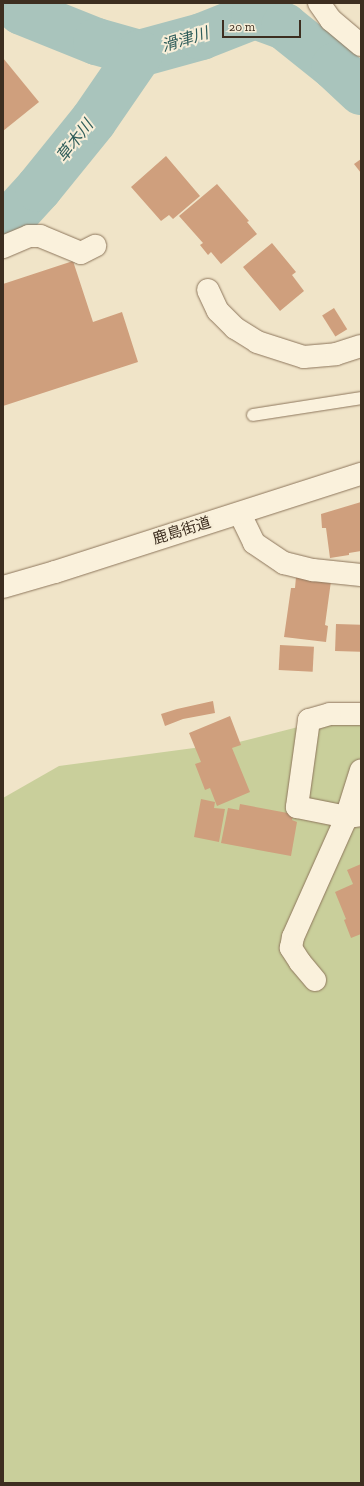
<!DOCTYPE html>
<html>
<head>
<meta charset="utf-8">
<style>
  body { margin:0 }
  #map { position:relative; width:364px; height:1486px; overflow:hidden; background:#f0e4c8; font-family:"Zilla Slab","Noto Sans JP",serif }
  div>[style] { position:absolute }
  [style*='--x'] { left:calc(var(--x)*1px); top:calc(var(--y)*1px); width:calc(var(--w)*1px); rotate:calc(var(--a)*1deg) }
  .green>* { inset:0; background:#c9cf9b }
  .river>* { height:47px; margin:-23.5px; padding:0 23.5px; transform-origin:23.5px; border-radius:23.5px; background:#a9c4bc }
  .building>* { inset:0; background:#cf9f7d; transform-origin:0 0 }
  .roads { filter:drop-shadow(0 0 1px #8d765c) drop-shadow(0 0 1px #8d765c) }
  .lane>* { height:12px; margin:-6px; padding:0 6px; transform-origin:6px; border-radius:6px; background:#faf1dc }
  .street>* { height:22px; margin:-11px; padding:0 11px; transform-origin:11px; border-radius:11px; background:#faf1dc }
  .secondary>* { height:22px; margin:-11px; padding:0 11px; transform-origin:11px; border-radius:11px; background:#faf1dc }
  span { translate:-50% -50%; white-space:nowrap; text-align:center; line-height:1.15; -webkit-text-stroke:4px #f7eed8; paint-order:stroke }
  .street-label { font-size:15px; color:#3d2e20 }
  .water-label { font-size:16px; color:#2f5d5a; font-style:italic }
  .frame { position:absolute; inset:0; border:4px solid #3d2e20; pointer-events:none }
  .scale { position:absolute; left:222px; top:20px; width:79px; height:18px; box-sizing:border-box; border:2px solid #3d2e20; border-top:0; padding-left:5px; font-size:12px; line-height:14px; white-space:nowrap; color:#3d2e20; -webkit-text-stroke:3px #f7eed8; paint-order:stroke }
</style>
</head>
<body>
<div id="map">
  <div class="green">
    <div style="clip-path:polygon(361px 711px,361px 1483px,3px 1483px,3px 798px,59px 766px,239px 742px)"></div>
  </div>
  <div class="river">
    <div style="--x:16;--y:3;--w:9;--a:58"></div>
    <div style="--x:21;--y:11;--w:81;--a:21.8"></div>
    <div style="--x:96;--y:41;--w:45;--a:15.6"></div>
    <div style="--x:139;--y:53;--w:64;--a:-15.3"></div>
    <div style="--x:201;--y:36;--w:57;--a:-21.6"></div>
    <div style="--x:254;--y:15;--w:32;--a:20"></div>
    <div style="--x:284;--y:26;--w:64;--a:38.7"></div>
    <div style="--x:334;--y:66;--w:37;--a:43"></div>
    <div style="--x:3;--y:223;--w:5;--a:-22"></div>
    <div style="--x:8;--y:221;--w:45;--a:-47.7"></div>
    <div style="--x:38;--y:188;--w:87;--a:-51"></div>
    <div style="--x:93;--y:120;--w:81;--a:-55.5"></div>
  </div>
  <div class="building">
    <div style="clip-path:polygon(3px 58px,39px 102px,3px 131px)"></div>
    <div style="clip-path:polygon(166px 156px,200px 196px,173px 219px,169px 215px,161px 221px,131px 187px)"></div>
    <div style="clip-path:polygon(361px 159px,361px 173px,354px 164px)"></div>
    <div style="clip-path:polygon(217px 184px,249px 221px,247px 222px,257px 234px,221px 264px,211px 252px,208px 255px,200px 245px,203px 243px,179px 216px)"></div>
    <div style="clip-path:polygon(272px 243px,296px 272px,292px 275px,304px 291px,280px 311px,243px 267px)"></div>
    <div style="clip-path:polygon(73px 261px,93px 322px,122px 312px,138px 362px,3px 406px,3px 284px)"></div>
    <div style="left:334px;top:308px;width:25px;height:14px;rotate:58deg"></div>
    <div style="clip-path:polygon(361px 502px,361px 551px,349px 553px,349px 555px,330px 558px,326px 528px,322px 528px,321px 514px)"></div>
    <div style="clip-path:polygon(296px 577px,331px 581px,325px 625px,328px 626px,326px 642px,284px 637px,291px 588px,295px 588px)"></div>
    <div style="left:336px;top:624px;width:25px;height:27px;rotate:2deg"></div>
    <div style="left:280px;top:645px;width:34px;height:25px;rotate:3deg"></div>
    <div style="clip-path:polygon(213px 701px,215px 713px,183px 719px,165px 726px,161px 714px,177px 709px)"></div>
    <div style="clip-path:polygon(230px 716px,241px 745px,232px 748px,250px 792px,217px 806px,210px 788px,205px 790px,195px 764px,201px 762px,189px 733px)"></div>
    <div style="clip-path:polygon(201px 799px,215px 802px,214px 808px,225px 809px,219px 842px,194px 837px)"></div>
    <div style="clip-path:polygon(240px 804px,293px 814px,292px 820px,297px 822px,291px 856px,221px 843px,228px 808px,239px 810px)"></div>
    <div style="clip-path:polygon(361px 864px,361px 934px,351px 938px,344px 920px,346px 919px,335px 892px,353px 884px,347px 870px)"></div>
  </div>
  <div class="roads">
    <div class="lane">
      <div style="--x:253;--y:415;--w:109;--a:-8.9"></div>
    </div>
    <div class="street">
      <div style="--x:319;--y:3;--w:21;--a:55"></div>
      <div style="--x:331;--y:20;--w:39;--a:40"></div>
      <div style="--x:3;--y:247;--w:28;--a:-23"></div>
      <div style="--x:29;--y:236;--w:11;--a:0"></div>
      <div style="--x:40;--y:236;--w:44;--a:22.5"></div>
      <div style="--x:81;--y:253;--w:16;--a:-27"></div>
      <div style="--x:208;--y:290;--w:23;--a:65"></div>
      <div style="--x:218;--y:311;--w:24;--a:45"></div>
      <div style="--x:235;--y:328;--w:26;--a:32"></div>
      <div style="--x:257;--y:342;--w:49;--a:17.7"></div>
      <div style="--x:304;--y:357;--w:32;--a:-5"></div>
      <div style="--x:336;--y:354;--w:26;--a:-18"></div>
      <div style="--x:240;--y:514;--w:32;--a:64"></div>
      <div style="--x:254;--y:543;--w:36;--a:34"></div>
      <div style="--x:284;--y:563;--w:30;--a:14"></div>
      <div style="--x:313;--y:570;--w:48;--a:5.9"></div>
      <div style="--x:361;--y:714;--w:31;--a:180"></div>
      <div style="--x:330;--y:714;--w:22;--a:164"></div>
      <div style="--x:309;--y:720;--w:88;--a:97.9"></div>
      <div style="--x:297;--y:807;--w:51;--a:11.3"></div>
      <div style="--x:347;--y:817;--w:14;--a:-8"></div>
      <div style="--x:315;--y:980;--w:23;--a:-130"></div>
      <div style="--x:300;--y:962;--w:17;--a:-123"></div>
      <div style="--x:291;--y:948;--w:11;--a:-80"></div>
      <div style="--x:293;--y:937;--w:127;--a:-65.9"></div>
      <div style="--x:345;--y:821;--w:53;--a:-72.6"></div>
    </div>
    <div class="secondary">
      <div style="--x:3;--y:587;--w:54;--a:-16.1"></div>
      <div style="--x:55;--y:572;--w:321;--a:-17.8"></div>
    </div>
  </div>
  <div class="street-label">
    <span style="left:182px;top:531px;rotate:-17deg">鹿島街道</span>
  </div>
  <div class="water-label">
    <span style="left:185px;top:40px;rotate:-17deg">滑津川</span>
    <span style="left:75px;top:141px;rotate:-52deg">草木川</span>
  </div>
  <div class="frame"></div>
  <div class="scale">20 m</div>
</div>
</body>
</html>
